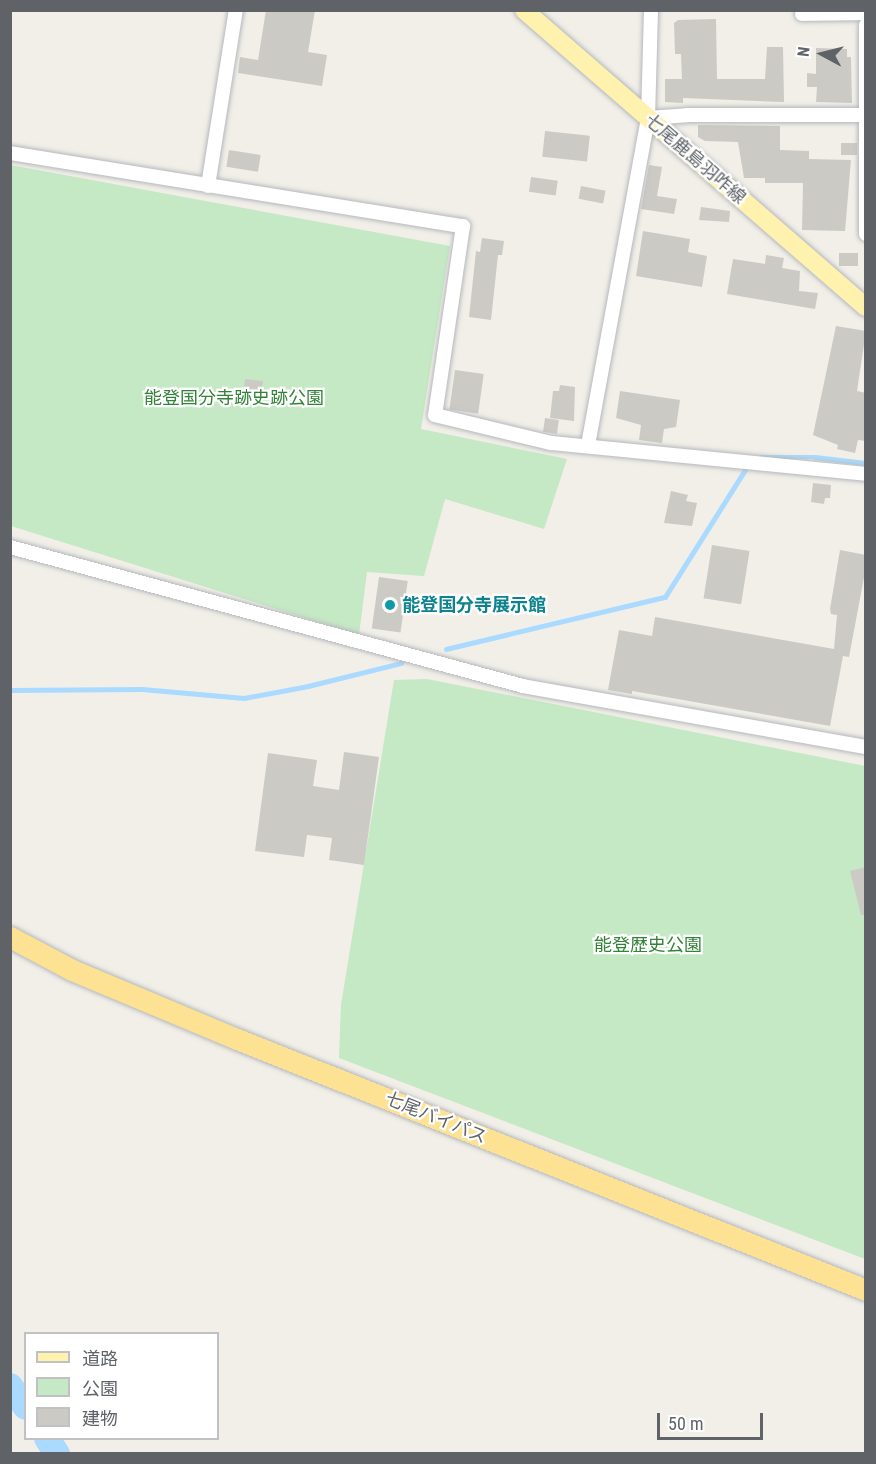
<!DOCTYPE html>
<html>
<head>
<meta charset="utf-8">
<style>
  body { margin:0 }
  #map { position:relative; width:876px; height:1464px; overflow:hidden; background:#f1efe8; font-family:"Roboto Condensed","Noto Sans JP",sans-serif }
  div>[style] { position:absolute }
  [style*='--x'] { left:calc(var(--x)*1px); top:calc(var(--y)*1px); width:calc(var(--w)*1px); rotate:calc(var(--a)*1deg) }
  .green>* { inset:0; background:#c5e8c5 }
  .stream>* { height:4.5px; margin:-2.25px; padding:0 2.25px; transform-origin:2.25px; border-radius:2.25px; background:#aadaff }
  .river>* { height:26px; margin:-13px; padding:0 13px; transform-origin:13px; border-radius:13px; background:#aadaff }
  .building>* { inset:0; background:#cccac5; transform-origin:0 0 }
  .roads { filter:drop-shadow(0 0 2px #b5b8bc) drop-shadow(0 0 2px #b5b8bc) }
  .minor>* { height:14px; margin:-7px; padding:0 7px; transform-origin:7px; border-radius:7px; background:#fff }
  .major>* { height:18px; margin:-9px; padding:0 9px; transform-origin:9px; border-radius:9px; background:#fff2af }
  .highway>* { height:21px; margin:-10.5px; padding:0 10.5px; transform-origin:10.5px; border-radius:10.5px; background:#fde293 }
  .dots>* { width:16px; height:16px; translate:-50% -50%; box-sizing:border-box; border:3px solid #fff; border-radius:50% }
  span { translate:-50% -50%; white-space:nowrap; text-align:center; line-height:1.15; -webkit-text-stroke:4.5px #fff; paint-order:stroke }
  .street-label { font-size:18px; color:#5f6368 }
  .park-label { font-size:18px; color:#348238 }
  .culture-label { font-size:18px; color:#0d838f; font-weight:700 }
  .left { translate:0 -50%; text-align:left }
  .frame { position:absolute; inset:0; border:12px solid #5f6368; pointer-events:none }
  .legend { position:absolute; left:24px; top:1332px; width:195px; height:108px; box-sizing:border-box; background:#fff; border:2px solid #bfc1c3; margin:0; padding:8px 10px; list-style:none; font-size:18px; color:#5f6368 }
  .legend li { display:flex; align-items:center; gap:12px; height:30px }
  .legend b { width:30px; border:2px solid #bfc1c3 }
  .north { position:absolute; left:792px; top:24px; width:60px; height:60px; -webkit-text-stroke:4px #fff; paint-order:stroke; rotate:277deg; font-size:16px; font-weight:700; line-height:24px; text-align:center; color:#5f6368 }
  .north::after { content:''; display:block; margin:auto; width:21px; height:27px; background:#5f6368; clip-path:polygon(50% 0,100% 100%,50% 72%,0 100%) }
  .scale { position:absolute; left:657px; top:1413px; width:106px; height:27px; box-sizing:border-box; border:3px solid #5f6368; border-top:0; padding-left:8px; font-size:18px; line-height:21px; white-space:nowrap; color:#5f6368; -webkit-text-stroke:4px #fff; paint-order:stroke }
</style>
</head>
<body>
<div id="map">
  <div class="green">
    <div style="clip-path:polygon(10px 165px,450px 246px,421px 429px,567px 459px,544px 529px,445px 499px,424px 576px,367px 572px,359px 635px,11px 526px)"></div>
    <div style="clip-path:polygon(427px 679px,865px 766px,865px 1259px,339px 1058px,341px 1005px,394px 680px)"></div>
  </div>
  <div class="stream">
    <div style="--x:761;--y:457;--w:54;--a:0"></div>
    <div style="--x:815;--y:457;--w:51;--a:6.7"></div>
    <div style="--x:446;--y:649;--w:225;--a:-13.4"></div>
    <div style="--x:665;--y:597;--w:154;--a:-57.8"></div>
    <div style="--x:10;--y:690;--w:132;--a:-0.4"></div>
    <div style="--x:142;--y:689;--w:102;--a:5"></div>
    <div style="--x:244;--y:698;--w:65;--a:-10.6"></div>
    <div style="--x:308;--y:686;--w:96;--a:-13.9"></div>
  </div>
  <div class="river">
    <div style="--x:10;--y:1386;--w:26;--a:53"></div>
    <div style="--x:47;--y:1438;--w:19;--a:58"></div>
  </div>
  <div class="building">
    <div style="clip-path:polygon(266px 10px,315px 10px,308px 52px,327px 55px,322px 86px,238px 73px,240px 57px,258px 60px)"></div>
    <div style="clip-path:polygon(716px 19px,717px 79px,765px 79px,767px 47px,783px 47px,784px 102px,683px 98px,683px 103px,665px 102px,665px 79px,682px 79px,681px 54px,675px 54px,674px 23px,678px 20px)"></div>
    <div style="clip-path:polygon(816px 48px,847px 49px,847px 57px,851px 57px,852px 103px,816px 102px,817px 87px,807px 87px,807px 73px,816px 74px)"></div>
    <div style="clip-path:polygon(698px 125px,780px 126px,780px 150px,809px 151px,809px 159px,851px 160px,845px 231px,802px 230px,803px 183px,765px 183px,765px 178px,744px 178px,738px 142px,705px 141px,698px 137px)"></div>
    <div style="left:545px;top:131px;width:45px;height:26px;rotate:6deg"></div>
    <div style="left:841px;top:143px;width:16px;height:12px"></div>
    <div style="left:229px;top:150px;width:32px;height:17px;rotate:9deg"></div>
    <div style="clip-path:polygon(649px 165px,662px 167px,657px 196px,677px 199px,674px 214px,641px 209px)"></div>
    <div style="left:531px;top:177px;width:27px;height:15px;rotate:8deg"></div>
    <div style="left:581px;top:186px;width:25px;height:13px;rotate:11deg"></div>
    <div style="clip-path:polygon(701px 207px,730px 211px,729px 222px,699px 220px)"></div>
    <div style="clip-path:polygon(643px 231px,690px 239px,688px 252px,707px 256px,702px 287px,636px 276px)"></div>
    <div style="clip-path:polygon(482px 238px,504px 241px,502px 255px,498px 255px,491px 320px,469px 317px,476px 251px,480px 252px)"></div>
    <div style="left:839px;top:253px;width:19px;height:13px"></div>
    <div style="clip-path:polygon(766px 255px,784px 258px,782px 268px,800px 271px,799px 291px,818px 293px,815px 309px,727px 294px,733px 259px,765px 264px)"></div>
    <div style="clip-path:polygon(836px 326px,866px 331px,857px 391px,866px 393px,866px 441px,858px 440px,855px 453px,837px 449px,838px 445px,813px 435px)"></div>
    <div style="left:455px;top:370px;width:29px;height:40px;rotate:8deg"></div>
    <div style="left:245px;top:379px;width:18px;height:24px;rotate:6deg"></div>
    <div style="clip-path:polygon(560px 385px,575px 387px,574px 421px,550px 418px,553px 391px,559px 391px)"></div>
    <div style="clip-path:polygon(620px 391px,680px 400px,676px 427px,664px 429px,662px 443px,639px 440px,641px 425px,616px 418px)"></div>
    <div style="left:545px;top:418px;width:14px;height:14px;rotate:8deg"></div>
    <div style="clip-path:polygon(813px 483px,831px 485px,830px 498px,825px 498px,824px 504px,811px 502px)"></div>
    <div style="clip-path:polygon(671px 491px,688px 495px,686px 501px,697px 503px,692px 526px,664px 523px)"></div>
    <div style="left:712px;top:545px;width:38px;height:54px;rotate:9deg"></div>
    <div style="clip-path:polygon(840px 550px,866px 555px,866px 567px,849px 657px,843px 656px,830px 726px,632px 691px,632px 694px,608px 690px,619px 630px,652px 636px,655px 617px,834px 649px,837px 615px,831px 614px,830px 609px)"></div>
    <div style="left:379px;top:577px;width:29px;height:52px;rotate:8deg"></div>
    <div style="clip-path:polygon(344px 752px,379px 757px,364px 865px,329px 860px,332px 838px,307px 835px,304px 857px,255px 851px,268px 753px,317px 760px,313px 786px,339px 790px)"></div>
    <div style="clip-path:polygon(866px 867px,866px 915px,861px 915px,850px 871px)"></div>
  </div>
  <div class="roads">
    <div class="minor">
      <div style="--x:802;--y:14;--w:64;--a:-0.9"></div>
      <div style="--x:866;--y:25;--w:209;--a:90"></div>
      <div style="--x:648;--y:118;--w:39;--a:-4"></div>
      <div style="--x:687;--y:115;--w:179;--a:0"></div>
      <div style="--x:10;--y:153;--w:459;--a:9.2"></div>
      <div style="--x:463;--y:226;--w:191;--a:98.4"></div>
      <div style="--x:435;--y:415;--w:119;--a:13.6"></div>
      <div style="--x:551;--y:443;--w:317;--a:5.6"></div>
      <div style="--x:208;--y:186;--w:178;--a:-81"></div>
      <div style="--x:588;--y:445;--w:332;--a:-79.6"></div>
      <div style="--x:648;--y:118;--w:108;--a:-88.4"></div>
      <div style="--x:10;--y:547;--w:531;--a:15.16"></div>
      <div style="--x:523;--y:686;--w:348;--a:10.1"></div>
    </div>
    <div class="major">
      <div style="--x:524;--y:10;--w:453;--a:41"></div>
    </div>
    <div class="highway">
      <div style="--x:10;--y:937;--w:70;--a:28"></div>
      <div style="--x:72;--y:970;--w:179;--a:22.7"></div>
      <div style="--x:237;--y:1039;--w:677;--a:21.75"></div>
    </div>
  </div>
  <div class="dots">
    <div style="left:390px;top:605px;background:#0f9aa8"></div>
  </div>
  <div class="street-label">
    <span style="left:695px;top:159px;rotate:41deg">七尾鹿島羽咋線</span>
    <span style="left:436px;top:1118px;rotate:22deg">七尾バイパス</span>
  </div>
  <div class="park-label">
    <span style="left:234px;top:398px">能登国分寺跡史跡公園</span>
    <span style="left:648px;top:945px">能登歴史公園</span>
  </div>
  <div class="culture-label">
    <span class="left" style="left:402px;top:605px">能登国分寺展示館</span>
  </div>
  <div class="frame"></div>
  <ul class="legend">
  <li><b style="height:8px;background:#fff2af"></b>道路</li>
  <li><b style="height:16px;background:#c5e8c5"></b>公園</li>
  <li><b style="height:16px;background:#cccac5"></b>建物</li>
  </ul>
  <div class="north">N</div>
  <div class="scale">50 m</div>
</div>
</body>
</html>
